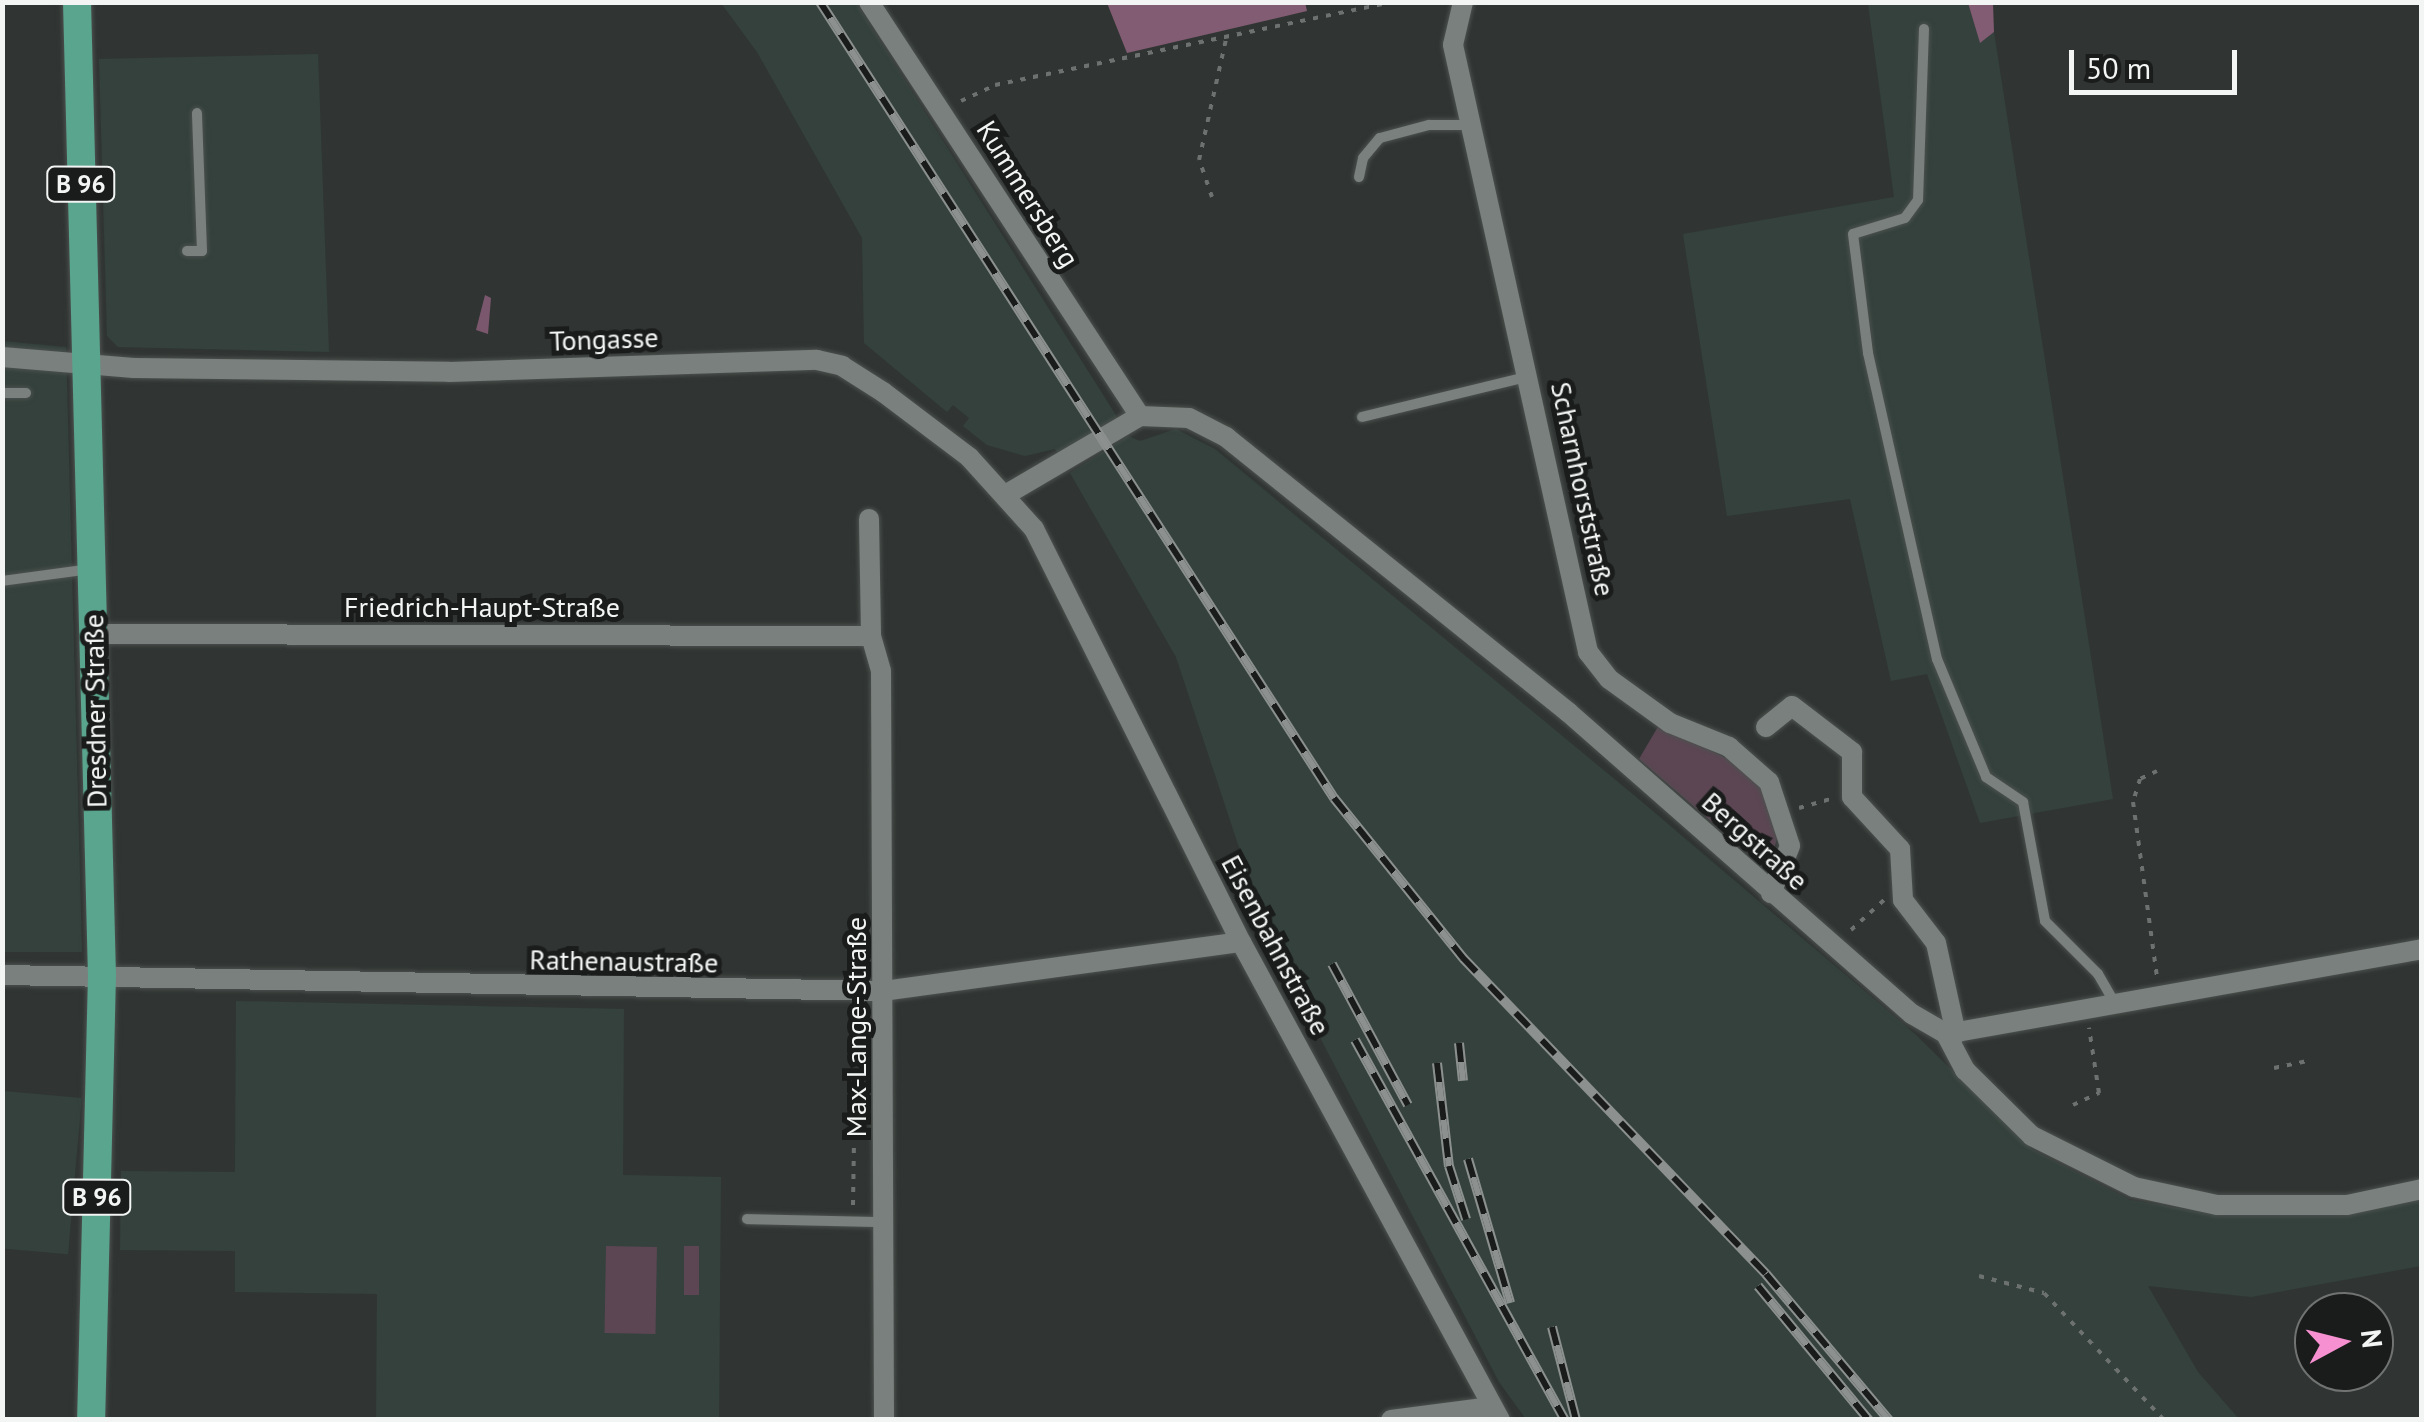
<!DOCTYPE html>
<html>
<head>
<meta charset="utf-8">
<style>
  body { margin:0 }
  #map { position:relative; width:2424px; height:1422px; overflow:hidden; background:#303533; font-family:"PT Sans",sans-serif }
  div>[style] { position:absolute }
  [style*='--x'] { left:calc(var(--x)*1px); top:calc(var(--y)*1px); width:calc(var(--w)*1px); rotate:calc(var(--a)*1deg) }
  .built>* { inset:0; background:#34413c; transform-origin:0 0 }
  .green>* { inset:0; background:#5c4653; transform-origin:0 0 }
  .forest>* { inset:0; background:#815c72 }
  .water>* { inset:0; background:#7b576d }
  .path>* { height:4px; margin-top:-2px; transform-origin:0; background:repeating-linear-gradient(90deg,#6d7270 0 5px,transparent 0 13px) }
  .roads { filter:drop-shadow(0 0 2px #4c514f) drop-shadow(0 0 2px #4c514f) }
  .service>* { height:10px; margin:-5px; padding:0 5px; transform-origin:5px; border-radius:5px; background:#7a807d }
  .minor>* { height:20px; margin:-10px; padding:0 10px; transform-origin:10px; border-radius:10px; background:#7a807d }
  .primary>* { height:28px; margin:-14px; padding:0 14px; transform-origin:14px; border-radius:14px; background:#5aa58e }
  .rail>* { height:10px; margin-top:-5px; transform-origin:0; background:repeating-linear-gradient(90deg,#1a1c1b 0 19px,#8c908e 0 38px); box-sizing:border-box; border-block:2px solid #8c908e }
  span { translate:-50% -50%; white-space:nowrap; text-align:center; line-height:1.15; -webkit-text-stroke:10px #1a1c1b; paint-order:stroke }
  .shield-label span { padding:2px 8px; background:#1a1c1b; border:2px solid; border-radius:8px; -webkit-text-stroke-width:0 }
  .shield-label { font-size:25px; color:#f2f5f4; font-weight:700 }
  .street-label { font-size:28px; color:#f2f5f4 }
  .frame { position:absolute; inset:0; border:5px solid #f2f5f4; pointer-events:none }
  .north { position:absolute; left:2294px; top:1292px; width:100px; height:100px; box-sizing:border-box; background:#1a1c1b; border:2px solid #707372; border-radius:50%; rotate:83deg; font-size:28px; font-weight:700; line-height:40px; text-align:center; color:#f2f5f4 }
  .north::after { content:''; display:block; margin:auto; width:35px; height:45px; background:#f690d0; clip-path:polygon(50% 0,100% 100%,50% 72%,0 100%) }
  .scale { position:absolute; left:2069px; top:50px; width:168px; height:45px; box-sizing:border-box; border:5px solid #f2f5f4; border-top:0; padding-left:12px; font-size:30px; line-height:35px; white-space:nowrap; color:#f2f5f4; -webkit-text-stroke:8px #1a1c1b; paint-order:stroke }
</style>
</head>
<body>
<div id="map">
  <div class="built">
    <div style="clip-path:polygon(1890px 2px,1968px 3px,1980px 42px,1994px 32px,2113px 799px,1980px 823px,1927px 674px,1891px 681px,1850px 499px,1727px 516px,1683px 234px,1894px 197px,1868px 4px)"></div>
    <div style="clip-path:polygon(721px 3px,856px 3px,1117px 417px,1058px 454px,1055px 449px,1025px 456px,987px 445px,963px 426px,969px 418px,953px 405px,947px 412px,864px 343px,862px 238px,757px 52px)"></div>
    <div style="clip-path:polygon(318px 54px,329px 352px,118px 347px,107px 336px,99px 59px)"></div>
    <div style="clip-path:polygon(2px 341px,66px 347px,82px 952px,3px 952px)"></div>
    <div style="clip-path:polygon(1176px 429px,1215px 449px,1647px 806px,1915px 1034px,2033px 1150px,2130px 1200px,2214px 1214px,2421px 1196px,2421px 1266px,2251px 1297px,2148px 1286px,2198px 1372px,2239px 1419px,1526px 1419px,1499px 1382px,1270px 941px,1176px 657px,1070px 473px,1128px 436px,1140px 441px)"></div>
    <div style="clip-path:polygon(236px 1001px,624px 1009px,623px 1175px,721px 1177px,719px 1419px,376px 1419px,377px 1294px,235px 1292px,235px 1251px,120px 1250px,121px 1171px,235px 1172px)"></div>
    <div style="left:3px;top:1091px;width:79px;height:157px;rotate:5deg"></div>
  </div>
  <div class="green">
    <div style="clip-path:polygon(1659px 725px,1728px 759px,1759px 783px,1778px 835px,1771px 860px,1757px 861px,1639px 759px)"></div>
    <div style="left:606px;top:1246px;width:51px;height:87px;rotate:1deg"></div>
    <div style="left:684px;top:1246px;width:15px;height:49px"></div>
  </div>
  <div class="forest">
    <div style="clip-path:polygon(1305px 2px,1307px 11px,1127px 53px,1107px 3px)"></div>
    <div style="clip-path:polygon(1968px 3px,1993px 3px,1994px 32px,1980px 43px)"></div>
  </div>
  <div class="water">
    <div style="clip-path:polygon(485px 295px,491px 298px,488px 334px,476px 330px)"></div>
  </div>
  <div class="path">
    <div style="--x:961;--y:101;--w:38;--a:-25"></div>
    <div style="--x:995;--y:85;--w:408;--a:-11.8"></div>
    <div style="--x:1212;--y:197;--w:39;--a:-109"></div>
    <div style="--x:1199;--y:160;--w:128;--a:-77.4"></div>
    <div style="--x:2157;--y:771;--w:19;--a:155"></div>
    <div style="--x:2140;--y:779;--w:24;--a:107"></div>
    <div style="--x:2133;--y:802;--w:178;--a:82.2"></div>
    <div style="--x:1799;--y:808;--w:35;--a:-16"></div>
    <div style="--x:1851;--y:930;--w:45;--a:-42.3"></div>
    <div style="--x:2274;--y:1068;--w:34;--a:-12"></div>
    <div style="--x:2073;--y:1105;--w:29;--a:-25"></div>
    <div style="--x:2099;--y:1093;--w:66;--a:-98.7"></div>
    <div style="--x:853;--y:1205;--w:122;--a:-89.1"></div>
    <div style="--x:855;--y:1083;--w:9;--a:0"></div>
    <div style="--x:1979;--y:1276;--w:67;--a:14.7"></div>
    <div style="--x:2044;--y:1293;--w:175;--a:46.6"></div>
  </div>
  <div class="roads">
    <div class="service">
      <div style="--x:1924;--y:29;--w:171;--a:92"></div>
      <div style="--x:1918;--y:200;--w:22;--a:126"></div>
      <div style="--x:1905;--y:218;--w:54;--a:162.9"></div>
      <div style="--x:1853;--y:234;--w:120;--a:82.8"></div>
      <div style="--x:1868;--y:353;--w:314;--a:77.3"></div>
      <div style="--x:1937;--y:659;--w:128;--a:67.4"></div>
      <div style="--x:1986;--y:777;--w:45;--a:34"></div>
      <div style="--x:2023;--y:802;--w:121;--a:79.5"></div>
      <div style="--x:2045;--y:921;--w:75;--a:45"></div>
      <div style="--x:2098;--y:974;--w:34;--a:60"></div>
      <div style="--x:1359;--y:177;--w:19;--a:-78"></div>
      <div style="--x:1363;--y:158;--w:26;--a:-50"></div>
      <div style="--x:1380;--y:138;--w:51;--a:-14.9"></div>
      <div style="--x:1429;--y:125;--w:42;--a:0"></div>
      <div style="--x:187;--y:251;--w:15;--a:0"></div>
      <div style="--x:202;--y:251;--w:138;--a:-92.1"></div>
      <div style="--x:2;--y:393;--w:24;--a:0"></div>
      <div style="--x:1362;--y:417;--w:173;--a:-13.7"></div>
      <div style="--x:2;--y:581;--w:90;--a:-7.7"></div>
      <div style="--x:747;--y:1219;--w:135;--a:1.3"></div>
    </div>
    <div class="minor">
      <div style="--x:869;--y:2;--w:495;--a:56.8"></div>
      <div style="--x:1463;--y:2;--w:44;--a:103.1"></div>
      <div style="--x:1453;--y:45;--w:622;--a:77.46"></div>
      <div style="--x:1588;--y:652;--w:34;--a:52"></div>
      <div style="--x:1609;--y:679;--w:75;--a:35.8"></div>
      <div style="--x:1670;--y:723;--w:64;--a:22.1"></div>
      <div style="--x:1729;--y:747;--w:53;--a:41.2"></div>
      <div style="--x:1769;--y:782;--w:67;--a:71.8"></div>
      <div style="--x:1790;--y:846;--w:51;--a:112"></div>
      <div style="--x:2;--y:357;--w:132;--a:4.8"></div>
      <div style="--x:134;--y:368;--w:315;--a:0.7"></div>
      <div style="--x:449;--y:372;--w:368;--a:-1.9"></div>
      <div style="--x:817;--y:360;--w:26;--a:13"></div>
      <div style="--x:842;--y:366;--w:49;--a:32.4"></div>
      <div style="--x:883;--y:392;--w:108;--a:37.1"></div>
      <div style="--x:969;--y:457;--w:97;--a:47.9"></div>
      <div style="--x:1034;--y:529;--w:462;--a:63.4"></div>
      <div style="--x:1241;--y:942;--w:544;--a:61.55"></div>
      <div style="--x:1007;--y:494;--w:154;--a:-30.4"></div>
      <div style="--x:1140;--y:416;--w:49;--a:2.3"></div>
      <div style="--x:1189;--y:418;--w:42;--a:27.2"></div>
      <div style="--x:1226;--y:437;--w:439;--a:38.8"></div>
      <div style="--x:1568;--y:712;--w:458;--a:41.3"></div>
      <div style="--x:1912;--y:1014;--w:39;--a:30"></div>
      <div style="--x:1946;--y:1034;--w:484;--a:-10.1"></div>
      <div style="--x:869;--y:519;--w:117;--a:89"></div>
      <div style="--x:871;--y:636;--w:36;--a:74"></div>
      <div style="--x:881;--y:671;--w:749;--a:89.77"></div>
      <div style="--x:93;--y:634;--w:778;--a:0.15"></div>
      <div style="--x:1766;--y:727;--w:33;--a:-39"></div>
      <div style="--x:1792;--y:706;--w:76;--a:37.5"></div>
      <div style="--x:1852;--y:752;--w:45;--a:90"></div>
      <div style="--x:1852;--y:797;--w:71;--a:47.3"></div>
      <div style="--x:1900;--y:849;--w:51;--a:86.6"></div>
      <div style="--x:1903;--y:900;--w:54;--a:52.5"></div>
      <div style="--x:1936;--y:943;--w:93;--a:77.6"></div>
      <div style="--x:2;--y:975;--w:881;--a:1.04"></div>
      <div style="--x:883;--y:991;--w:361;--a:-7.8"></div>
      <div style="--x:1946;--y:1034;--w:41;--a:62.2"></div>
      <div style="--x:1965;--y:1070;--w:94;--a:44.6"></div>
      <div style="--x:2032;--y:1136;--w:114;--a:26.6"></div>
      <div style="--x:2134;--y:1187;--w:85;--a:12.2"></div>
      <div style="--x:2217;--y:1205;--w:130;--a:0"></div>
      <div style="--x:2347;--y:1205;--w:77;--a:-12"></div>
      <div style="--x:1391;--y:1420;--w:101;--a:-7.4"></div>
    </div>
    <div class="primary">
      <div style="--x:77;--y:2;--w:973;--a:88.53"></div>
      <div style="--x:102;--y:975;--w:445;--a:91.4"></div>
    </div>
  </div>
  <div class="rail">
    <div style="--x:820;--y:2;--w:948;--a:57.15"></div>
    <div style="--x:1334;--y:798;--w:206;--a:51.1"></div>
    <div style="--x:1463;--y:958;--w:438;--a:46.2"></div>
    <div style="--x:1766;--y:1274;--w:191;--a:49.9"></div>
    <div style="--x:1332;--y:964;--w:160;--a:61.7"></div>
    <div style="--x:1355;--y:1040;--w:434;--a:61.1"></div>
    <div style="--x:1459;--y:1043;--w:38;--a:84"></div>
    <div style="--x:1437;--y:1063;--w:104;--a:83.4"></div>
    <div style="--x:1449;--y:1166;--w:56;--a:72.2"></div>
    <div style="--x:1468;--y:1159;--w:150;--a:73.7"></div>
    <div style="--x:1758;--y:1286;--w:174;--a:50.4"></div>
    <div style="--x:1552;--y:1327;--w:96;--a:75.5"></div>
  </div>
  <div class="shield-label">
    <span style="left:81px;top:184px">B 96</span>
    <span style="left:97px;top:1197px">B 96</span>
  </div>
  <div class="street-label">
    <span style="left:1028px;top:194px;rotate:58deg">Kummersberg</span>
    <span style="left:604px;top:339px;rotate:-2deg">Tongasse</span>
    <span style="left:1583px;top:489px;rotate:78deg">Scharnhorststraße</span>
    <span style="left:482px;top:607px">Friedrich-Haupt-Straße</span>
    <span style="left:95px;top:711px;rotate:-91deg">Dresdner Straße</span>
    <span style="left:1755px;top:841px;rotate:42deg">Bergstraße</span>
    <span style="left:1276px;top:945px;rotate:62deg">Eisenbahnstraße</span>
    <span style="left:624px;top:961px;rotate:1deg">Rathenaustraße</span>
    <span style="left:856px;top:1027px;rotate:-90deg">Max-Lange-Straße</span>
  </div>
  <div class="frame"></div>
  <div class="north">N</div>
  <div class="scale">50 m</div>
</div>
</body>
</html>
